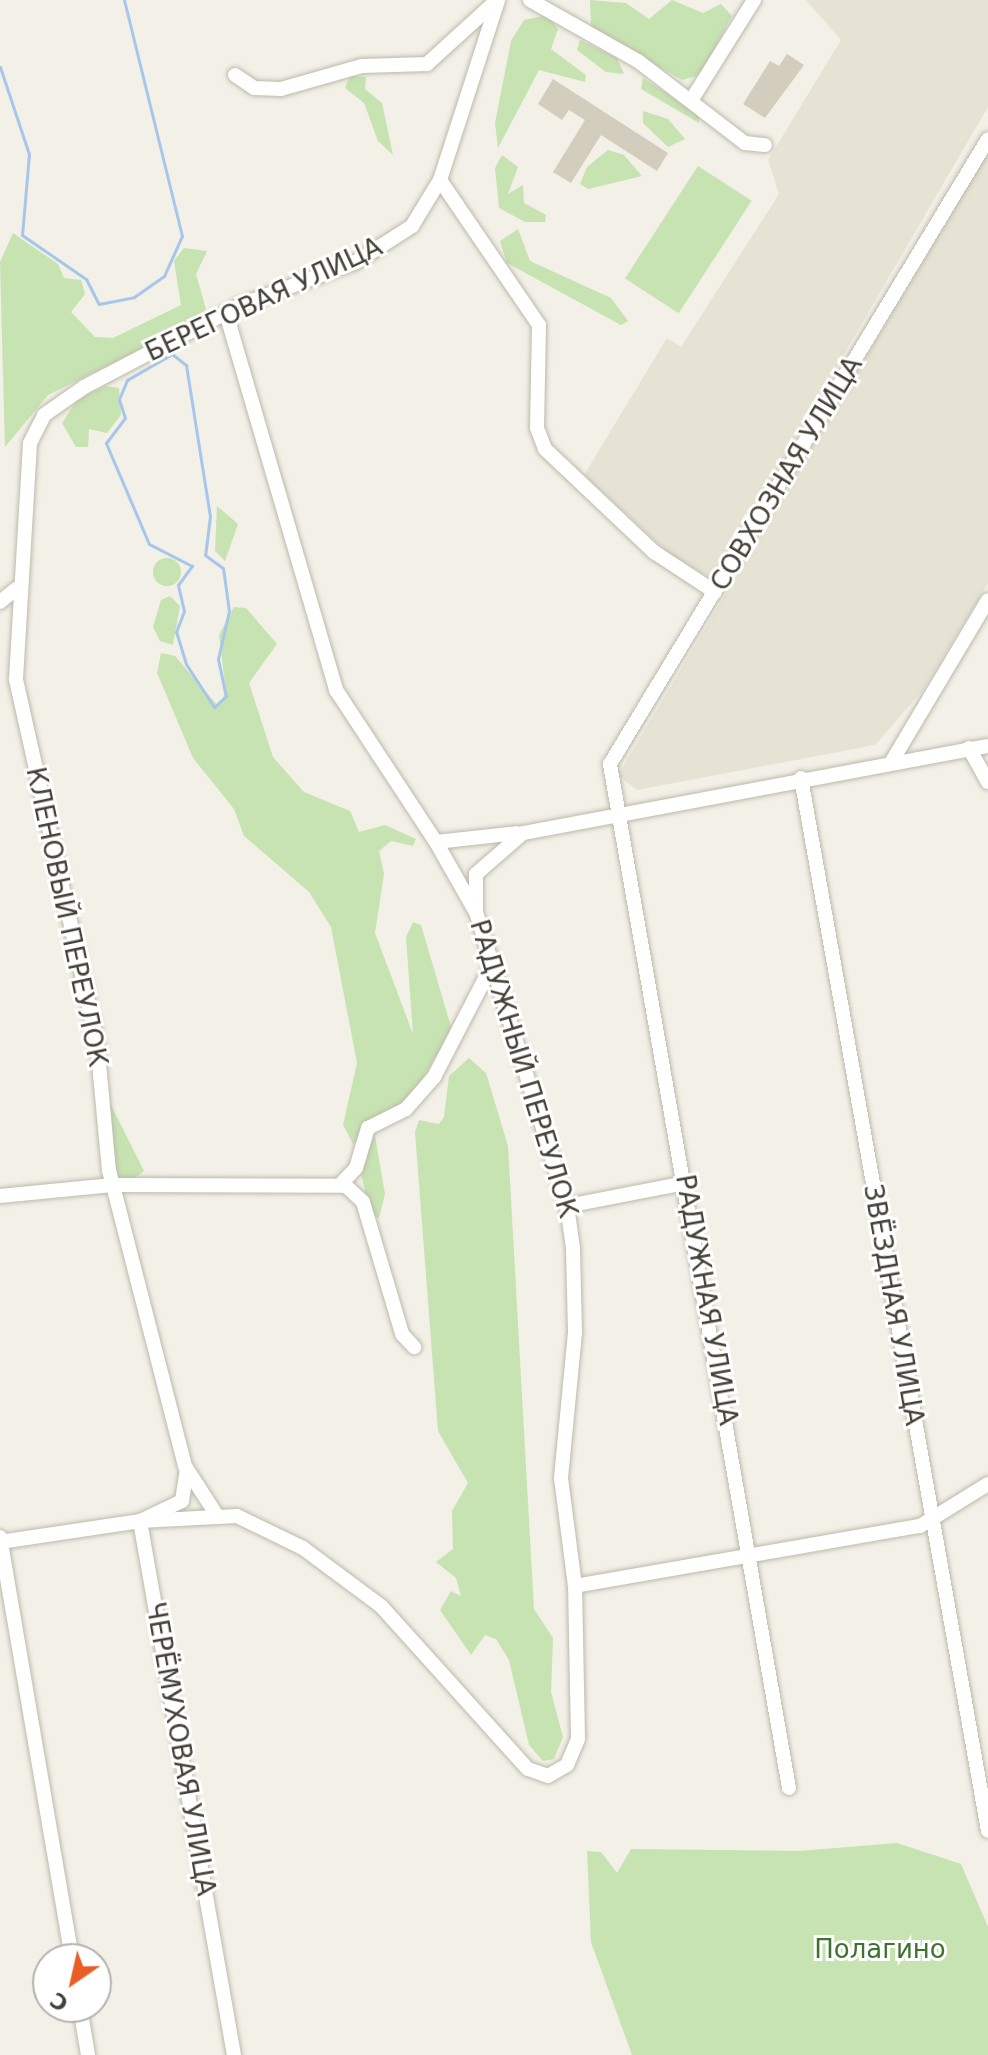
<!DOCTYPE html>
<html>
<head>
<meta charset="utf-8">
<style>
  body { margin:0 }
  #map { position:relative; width:988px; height:2055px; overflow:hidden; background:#f2f0e7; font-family:"DejaVu Sans",sans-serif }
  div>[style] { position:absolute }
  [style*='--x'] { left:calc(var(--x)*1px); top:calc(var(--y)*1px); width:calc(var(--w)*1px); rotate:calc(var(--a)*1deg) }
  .residential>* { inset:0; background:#e6e3d5 }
  .green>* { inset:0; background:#c7e3b2; transform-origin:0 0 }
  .round { border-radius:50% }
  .stream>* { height:3px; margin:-1.5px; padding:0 1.5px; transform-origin:1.5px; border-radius:1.5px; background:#a7c6eb }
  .building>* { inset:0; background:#d3cdbd }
  .roads { filter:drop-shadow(0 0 2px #bdb9aa) drop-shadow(0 0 2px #bdb9aa) }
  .minor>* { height:14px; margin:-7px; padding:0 7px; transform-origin:7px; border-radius:7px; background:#fff }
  span { translate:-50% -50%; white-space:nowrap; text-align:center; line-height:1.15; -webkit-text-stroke:6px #fff; paint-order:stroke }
  .street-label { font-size:26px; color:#444136 }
  .park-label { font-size:26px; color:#3f722e }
  .north { position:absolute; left:32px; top:1943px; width:80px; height:80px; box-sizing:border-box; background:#fff; border:2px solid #b4b3af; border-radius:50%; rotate:214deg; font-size:22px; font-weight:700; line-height:32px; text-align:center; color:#444136 }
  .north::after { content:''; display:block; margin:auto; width:28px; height:36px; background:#ea5e26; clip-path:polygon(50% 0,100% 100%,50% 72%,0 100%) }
</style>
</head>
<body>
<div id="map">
  <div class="residential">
    <div style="clip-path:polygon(806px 0,988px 0,988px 107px,713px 579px,671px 555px,584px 475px,667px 338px,681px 347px,779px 194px,768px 160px,841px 40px)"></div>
    <div style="clip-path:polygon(988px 152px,988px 583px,924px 689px,875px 745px,637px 790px,618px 775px)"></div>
  </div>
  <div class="green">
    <div style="clip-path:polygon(590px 0,626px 3px,649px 19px,672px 0,703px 13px,721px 4px,732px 16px,700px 75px,682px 80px,591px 28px)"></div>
    <div style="clip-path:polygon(548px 15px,558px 29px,551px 49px,586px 75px,585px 82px,539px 70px,498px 148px,495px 123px,511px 41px,524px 20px)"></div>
    <div style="clip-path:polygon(580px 40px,617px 58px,624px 74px,606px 72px,577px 50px)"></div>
    <div style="clip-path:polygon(350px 76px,366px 77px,365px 89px,382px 103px,393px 155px,378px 141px,364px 103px,345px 88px)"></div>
    <div style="clip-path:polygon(643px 78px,699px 115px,699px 123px,641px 89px)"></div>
    <div style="clip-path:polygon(643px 111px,668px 119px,685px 139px,668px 147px,643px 123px)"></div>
    <div style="clip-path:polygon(608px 150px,624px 155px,642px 176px,588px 189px,580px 184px,587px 167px)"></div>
    <div style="clip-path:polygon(502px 155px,518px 167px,508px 194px,523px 185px,524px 203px,546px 215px,545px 222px,525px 222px,499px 208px,495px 168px)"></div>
    <div style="left:698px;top:166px;width:64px;height:134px;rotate:33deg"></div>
    <div style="clip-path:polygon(518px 229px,530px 261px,611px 298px,628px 321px,621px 325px,507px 263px,500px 241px)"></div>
    <div style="clip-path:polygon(13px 233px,58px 264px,64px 278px,81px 280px,85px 294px,71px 312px,95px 337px,113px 338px,181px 305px,174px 261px,184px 248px,207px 251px,196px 274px,206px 309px,196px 322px,48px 395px,5px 447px,0 262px)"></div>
    <div style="clip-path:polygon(105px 386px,119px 388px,121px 415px,107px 433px,89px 429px,88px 447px,76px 447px,62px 423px,77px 400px)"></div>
    <div style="clip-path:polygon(217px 506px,238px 524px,225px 561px,215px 551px)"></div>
    <div class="round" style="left:153px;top:558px;width:28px;height:28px"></div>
    <div style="clip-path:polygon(170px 596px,180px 606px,173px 645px,160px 641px,153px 627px,161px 600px)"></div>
    <div style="clip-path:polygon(234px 607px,246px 608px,277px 644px,249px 683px,273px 757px,304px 792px,350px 811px,359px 832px,385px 825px,416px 839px,413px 846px,391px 841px,379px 851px,384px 874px,375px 933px,413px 1034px,406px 937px,413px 922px,421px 925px,452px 1030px,411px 1098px,353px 1144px,343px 1125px,357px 1063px,331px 927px,309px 892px,244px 836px,234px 809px,193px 758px,157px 673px,161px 653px,175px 656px,218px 706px,226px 692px,219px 635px)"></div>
    <div style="clip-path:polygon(469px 1058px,486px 1073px,508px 1146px,534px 1609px,553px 1638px,551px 1692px,563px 1737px,554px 1759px,543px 1761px,529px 1745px,509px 1660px,496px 1639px,485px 1635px,471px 1655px,440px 1610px,451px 1591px,461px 1596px,456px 1578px,436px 1562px,453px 1549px,452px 1511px,468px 1483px,438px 1431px,415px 1132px,419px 1120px,439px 1124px,444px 1117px,449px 1076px)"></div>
    <div style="clip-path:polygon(106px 1095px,144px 1171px,133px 1180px,119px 1181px,113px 1173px)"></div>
    <div style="clip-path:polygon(374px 1130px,385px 1194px,379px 1218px,370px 1214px,361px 1173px)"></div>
    <div style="clip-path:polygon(897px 1843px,961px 1864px,988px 1927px,988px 2055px,632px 2055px,591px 1942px,587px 1851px,601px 1852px,617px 1873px,631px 1849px,799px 1851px)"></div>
  </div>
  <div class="stream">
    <div style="--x:0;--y:67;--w:92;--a:71.6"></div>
    <div style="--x:29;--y:154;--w:81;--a:94.9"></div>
    <div style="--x:22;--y:235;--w:78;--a:34.5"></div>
    <div style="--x:86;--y:279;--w:28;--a:63"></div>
    <div style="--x:99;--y:304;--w:36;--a:-11"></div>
    <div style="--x:134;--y:297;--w:37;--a:-35"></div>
    <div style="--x:164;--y:276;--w:44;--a:-65.8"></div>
    <div style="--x:182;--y:236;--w:243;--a:-103.8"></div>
    <div style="--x:172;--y:354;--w:18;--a:38"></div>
    <div style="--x:186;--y:365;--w:153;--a:81"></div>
    <div style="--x:210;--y:516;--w:39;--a:97"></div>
    <div style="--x:205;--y:555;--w:22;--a:36"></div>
    <div style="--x:223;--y:568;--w:43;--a:82.1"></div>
    <div style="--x:229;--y:611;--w:49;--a:102.9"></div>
    <div style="--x:218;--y:659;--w:38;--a:78"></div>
    <div style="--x:226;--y:696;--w:16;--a:137"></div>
    <div style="--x:214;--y:707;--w:51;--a:-123.1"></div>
    <div style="--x:186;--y:664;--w:34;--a:-107"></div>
    <div style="--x:176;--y:632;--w:22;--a:-69"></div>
    <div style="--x:184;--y:611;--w:27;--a:-103"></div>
    <div style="--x:178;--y:585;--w:24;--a:-54"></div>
    <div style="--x:192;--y:566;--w:48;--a:-152.9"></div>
    <div style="--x:149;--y:544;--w:110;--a:-113.1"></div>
    <div style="--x:106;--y:443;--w:31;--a:-53"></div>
    <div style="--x:125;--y:418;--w:20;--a:-108"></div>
    <div style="--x:119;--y:399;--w:21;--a:-67"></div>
    <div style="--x:127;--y:380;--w:52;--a:-30"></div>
  </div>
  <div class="building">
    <div style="clip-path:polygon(787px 54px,804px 65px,765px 118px,743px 104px,770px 61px,779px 66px)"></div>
    <div style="clip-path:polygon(553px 79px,668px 153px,657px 171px,601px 135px,571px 183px,553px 172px,585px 120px,569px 110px,562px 120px,538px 104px)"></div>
  </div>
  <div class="roads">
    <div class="minor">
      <div style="--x:530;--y:0;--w:124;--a:29.5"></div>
      <div style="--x:638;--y:61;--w:135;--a:37.5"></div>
      <div style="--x:745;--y:143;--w:20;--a:6"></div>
      <div style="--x:235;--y:75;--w:23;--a:34"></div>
      <div style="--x:254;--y:88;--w:27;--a:2"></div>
      <div style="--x:281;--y:89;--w:84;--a:-15.9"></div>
      <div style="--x:362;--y:66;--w:65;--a:-1.8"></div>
      <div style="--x:427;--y:64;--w:91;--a:-42.3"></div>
      <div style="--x:692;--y:99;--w:117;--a:-57.9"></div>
      <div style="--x:440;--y:180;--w:176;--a:55.7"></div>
      <div style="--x:539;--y:325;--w:103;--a:91.1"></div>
      <div style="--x:537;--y:428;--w:22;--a:69"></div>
      <div style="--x:545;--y:449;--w:150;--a:43.4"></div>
      <div style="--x:654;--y:552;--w:73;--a:33.3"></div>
      <div style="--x:226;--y:313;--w:393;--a:73.7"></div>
      <div style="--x:336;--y:690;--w:182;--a:56.7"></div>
      <div style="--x:436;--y:842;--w:81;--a:-6.3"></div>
      <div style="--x:0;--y:602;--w:21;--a:-39"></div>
      <div style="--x:969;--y:748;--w:39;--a:61"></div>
      <div style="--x:892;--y:761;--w:187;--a:-59.2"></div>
      <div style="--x:801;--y:778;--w:1069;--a:79.93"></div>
      <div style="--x:436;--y:842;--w:77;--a:60.4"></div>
      <div style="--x:340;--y:1185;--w:23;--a:-47"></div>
      <div style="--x:356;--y:1168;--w:42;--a:-73.3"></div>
      <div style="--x:368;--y:1128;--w:42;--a:-26.6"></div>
      <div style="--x:406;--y:1109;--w:43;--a:-48.8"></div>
      <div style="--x:434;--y:1077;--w:126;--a:-62.6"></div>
      <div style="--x:0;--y:1196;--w:113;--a:-5.6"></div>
      <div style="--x:112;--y:1185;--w:234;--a:0.2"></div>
      <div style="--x:346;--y:1186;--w:23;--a:43"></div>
      <div style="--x:363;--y:1202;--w:138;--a:73.5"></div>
      <div style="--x:402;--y:1334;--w:18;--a:47"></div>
      <div style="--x:567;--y:1206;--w:120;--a:-11"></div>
      <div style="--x:187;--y:1469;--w:32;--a:99"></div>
      <div style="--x:182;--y:1501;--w:47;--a:154.5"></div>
      <div style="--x:140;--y:1521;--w:542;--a:80.02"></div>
      <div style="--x:216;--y:1514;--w:57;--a:-122.9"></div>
      <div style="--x:185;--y:1466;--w:305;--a:-104.4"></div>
      <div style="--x:109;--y:1171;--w:130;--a:-95.3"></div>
      <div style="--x:97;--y:1042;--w:372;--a:-102.6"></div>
      <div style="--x:16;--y:679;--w:236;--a:-86.6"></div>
      <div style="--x:30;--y:443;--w:31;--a:-63"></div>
      <div style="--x:44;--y:415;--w:49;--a:-35"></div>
      <div style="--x:84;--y:387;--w:177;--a:-27.6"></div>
      <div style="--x:241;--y:305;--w:123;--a:-20.5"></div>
      <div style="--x:356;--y:262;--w:67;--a:-32.7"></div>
      <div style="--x:412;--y:226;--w:54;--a:-58.7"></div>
      <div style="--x:440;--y:180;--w:189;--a:-72.1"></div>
      <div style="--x:0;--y:1537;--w:428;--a:80.3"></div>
      <div style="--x:0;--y:1542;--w:142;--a:-8.5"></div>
      <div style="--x:140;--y:1521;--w:97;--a:-3"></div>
      <div style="--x:237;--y:1516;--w:73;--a:25.9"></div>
      <div style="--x:303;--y:1548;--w:97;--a:36.6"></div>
      <div style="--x:381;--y:1606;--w:219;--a:48"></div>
      <div style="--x:528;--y:1769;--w:21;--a:19"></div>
      <div style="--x:548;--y:1776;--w:22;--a:-30"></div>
      <div style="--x:567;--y:1765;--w:28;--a:-67"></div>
      <div style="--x:578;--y:1739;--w:153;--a:-91.1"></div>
      <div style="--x:575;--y:1586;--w:109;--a:-97.4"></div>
      <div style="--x:561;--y:1478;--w:147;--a:-84.5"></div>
      <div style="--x:575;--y:1332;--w:84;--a:-91.4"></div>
      <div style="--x:573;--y:1248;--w:42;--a:-98.1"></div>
      <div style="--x:567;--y:1206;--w:308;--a:-107.2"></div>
      <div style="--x:476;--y:912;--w:38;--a:-90"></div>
      <div style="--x:476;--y:874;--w:62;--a:-41.1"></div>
      <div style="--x:523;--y:833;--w:473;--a:-10.6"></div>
      <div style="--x:575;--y:1586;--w:350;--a:-9.9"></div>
      <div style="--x:920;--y:1526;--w:80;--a:-31.7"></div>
      <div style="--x:789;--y:1788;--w:1040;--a:-99.92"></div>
      <div style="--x:610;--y:764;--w:730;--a:-58.83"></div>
      <div style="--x:80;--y:2007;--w:49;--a:80.5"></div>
    </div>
  </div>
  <div class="street-label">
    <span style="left:264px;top:300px;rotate:-25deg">БЕРЕГОВАЯ УЛИЦА</span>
    <span style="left:787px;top:474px;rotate:-59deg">СОВХОЗНАЯ УЛИЦА</span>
    <span style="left:66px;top:917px;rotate:78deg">КЛЕНОВЫЙ ПЕРЕУЛОК</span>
    <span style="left:523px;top:1069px;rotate:73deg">РАДУЖНЫЙ ПЕРЕУЛОК</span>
    <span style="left:706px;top:1300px;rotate:80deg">РАДУЖНАЯ УЛИЦА</span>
    <span style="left:893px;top:1305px;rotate:80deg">ЗВЁЗДНАЯ УЛИЦА</span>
    <span style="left:180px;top:1749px;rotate:80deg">ЧЕРЁМУХОВАЯ УЛИЦА</span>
  </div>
  <div class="park-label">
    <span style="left:880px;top:1950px">Полагино</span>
  </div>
  <div class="north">С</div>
</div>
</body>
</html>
